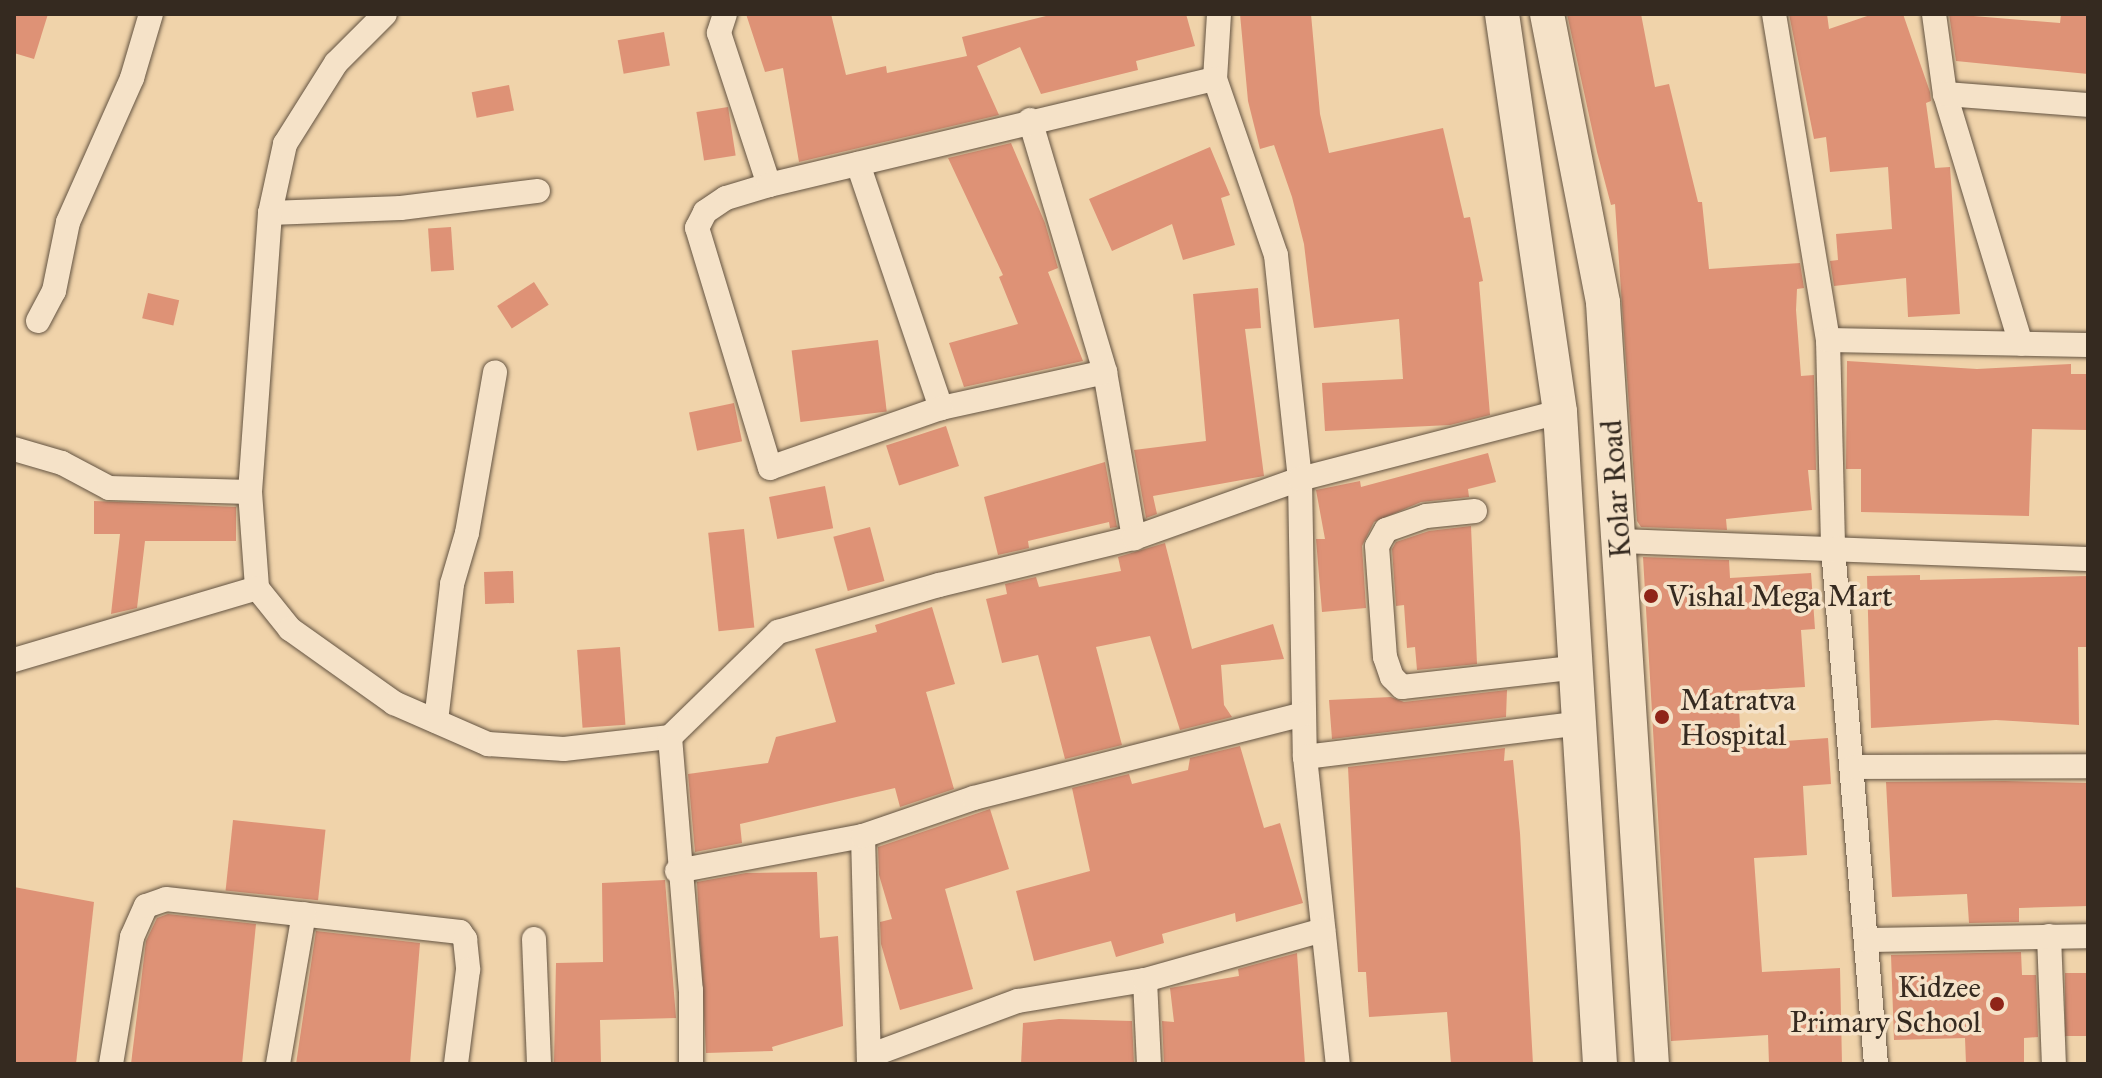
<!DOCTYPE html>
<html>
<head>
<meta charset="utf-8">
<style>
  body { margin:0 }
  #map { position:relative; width:2102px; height:1078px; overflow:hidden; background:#f0d3aa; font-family:"IM FELL Great Primer",serif }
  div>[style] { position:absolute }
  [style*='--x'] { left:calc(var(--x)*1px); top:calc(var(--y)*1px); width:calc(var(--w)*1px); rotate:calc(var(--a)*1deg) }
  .building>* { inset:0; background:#de9276; transform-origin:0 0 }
  .roads { filter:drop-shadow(0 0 2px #645442) drop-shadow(0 0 2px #645442) }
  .street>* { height:24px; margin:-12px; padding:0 12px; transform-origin:12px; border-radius:12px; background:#f5e2c8 }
  .secondary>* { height:34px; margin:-17px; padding:0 17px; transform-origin:17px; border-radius:17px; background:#f5e2c8 }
  .dots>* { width:22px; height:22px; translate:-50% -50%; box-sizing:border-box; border:4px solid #f5e2c8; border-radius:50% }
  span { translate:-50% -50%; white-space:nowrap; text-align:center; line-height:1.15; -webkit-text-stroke:7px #f5e2c8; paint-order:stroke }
  .street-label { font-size:30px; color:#352a20 }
  .poi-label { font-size:30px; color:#352a20 }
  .left { translate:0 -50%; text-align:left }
  .right { translate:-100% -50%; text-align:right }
  .frame { position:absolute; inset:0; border:16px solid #352a20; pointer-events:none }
</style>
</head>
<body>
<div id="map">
  <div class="building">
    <div style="clip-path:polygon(14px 14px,48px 14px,34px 59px,14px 53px)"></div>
    <div style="clip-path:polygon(746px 14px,831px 14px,846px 75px,886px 66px,887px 73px,967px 56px,962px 37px,1054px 14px,1186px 14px,1195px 46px,1136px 61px,1138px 70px,1041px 94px,1020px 47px,977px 66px,999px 115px,799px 162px,783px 68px,765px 72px)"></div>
    <div style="clip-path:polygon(1240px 14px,1311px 14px,1320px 114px,1329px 153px,1443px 128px,1464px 218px,1470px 217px,1483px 281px,1479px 282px,1490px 415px,1450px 425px,1325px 431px,1322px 383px,1403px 379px,1399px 319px,1314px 328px,1304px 244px,1292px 197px,1274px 145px,1260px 149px,1248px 101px)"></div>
    <div style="clip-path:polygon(1567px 14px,1641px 14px,1655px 87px,1669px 84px,1698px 202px,1702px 202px,1709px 269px,1800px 263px,1804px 288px,1797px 289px,1796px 310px,1801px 376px,1814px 375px,1816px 470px,1808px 470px,1812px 510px,1726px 519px,1727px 530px,1641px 527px,1637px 521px,1615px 204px,1611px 205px,1597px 152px)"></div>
    <div style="clip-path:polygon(1789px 14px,1827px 14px,1829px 29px,1873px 14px,1903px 14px,1930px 92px,1931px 101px,1926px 103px,1935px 168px,1950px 167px,1960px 314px,1908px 317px,1906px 278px,1834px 286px,1830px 261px,1838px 260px,1836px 234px,1892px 229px,1888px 167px,1830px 172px,1826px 137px,1814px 139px)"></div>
    <div style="clip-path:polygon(1949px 14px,2060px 23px,2061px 14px,2088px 16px,2088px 74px,1956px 61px)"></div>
    <div style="left:664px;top:32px;width:34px;height:47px;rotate:80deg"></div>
    <div style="left:509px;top:85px;width:26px;height:38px;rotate:79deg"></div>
    <div style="left:728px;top:107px;width:49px;height:32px;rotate:81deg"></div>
    <div style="clip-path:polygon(1011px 143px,1045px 223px,1058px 268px,1048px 272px,1083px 361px,964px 387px,949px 343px,1018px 324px,999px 277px,1003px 275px,948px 158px)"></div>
    <div style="clip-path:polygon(1210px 147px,1230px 195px,1221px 198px,1235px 245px,1183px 260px,1172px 224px,1112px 251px,1089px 199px)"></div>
    <div style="left:451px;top:227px;width:43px;height:23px;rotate:86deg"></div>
    <div style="left:534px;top:282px;width:27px;height:44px;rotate:57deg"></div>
    <div style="clip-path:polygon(1258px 288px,1261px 328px,1245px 329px,1264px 476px,1153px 496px,1157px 514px,1146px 518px,1134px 450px,1206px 441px,1193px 294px)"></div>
    <div style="left:148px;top:293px;width:32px;height:26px;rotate:13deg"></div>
    <div style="left:878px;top:340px;width:72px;height:87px;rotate:83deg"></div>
    <div style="clip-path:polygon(1847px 361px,1977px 369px,2071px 364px,2071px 374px,2088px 374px,2088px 430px,2032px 429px,2029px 516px,1861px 512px,1861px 469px,1846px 469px)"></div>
    <div style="left:734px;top:403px;width:39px;height:46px;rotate:78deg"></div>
    <div style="left:946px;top:426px;width:42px;height:63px;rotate:72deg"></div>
    <div style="clip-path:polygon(1488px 453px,1496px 482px,1468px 489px,1469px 497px,1421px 502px,1374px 522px,1362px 546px,1366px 608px,1322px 612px,1316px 539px,1325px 539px,1316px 490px,1360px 481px,1361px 487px)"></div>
    <div style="clip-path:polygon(1105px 462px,1117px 527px,1110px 528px,1109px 522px,1028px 541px,1029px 548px,998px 555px,984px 497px)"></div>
    <div style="left:825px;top:486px;width:43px;height:57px;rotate:79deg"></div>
    <div style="clip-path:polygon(94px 501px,236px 507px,236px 541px,145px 541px,137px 608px,111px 614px,120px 534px,94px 534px)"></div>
    <div style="clip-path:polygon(1471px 526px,1477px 664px,1417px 670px,1415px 647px,1407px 648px,1404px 605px,1396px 606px,1392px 549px,1396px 542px,1429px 531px)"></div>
    <div style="left:870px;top:527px;width:56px;height:38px;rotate:75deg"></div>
    <div style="left:744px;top:529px;width:99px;height:36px;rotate:84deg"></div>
    <div style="clip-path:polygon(1165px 543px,1192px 649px,1273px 624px,1284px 659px,1221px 665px,1224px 705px,1232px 717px,1180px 730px,1150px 636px,1096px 647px,1122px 745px,1065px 759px,1038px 655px,1002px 663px,986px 599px,1007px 594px,1005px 584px,1036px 577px,1039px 587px,1121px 571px,1118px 557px)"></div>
    <div style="clip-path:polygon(1643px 557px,1729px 560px,1730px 578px,1811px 573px,1815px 629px,1801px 630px,1805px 687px,1738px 691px,1741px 744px,1828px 738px,1831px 784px,1803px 786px,1807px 855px,1754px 858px,1762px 972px,1840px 968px,1842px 1064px,1769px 1064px,1768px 1035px,1671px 1041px)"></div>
    <div style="left:513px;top:571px;width:32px;height:29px;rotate:88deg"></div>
    <div style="clip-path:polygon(1920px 575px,1920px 580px,2088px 576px,2088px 647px,2078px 647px,2079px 725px,1996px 720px,1871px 728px,1867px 576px)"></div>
    <div style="clip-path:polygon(932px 607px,955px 684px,926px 692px,954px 789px,900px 807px,895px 788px,740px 824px,742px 843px,695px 852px,688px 774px,768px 763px,776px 737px,836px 722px,815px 649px,877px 632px,875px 625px)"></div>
    <div style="left:620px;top:647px;width:78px;height:43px;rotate:86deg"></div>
    <div style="clip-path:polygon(1507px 690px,1506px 717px,1332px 739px,1329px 700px,1391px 697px,1404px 702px)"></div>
    <div style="clip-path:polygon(1240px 746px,1264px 828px,1280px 823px,1303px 903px,1236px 922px,1235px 913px,1162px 934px,1164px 943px,1116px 957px,1111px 941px,1034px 961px,1016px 891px,1090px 871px,1072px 788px,1129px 774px,1132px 784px,1188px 770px,1190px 758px)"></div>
    <div style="clip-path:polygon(1505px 748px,1504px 761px,1513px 760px,1520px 833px,1533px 1064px,1451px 1064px,1447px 1012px,1369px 1017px,1366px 972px,1358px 972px,1348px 767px)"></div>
    <div style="clip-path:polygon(2005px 781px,2088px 783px,2088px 906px,2019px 908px,2019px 922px,1969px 923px,1967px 894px,1892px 897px,1886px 782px)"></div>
    <div style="clip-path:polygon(990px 809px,1009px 869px,945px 889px,973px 989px,900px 1010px,881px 944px,880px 922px,892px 919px,879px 875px,878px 847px)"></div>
    <div style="left:233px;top:820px;width:93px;height:71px;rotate:6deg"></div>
    <div style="clip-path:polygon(817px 872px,820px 938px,838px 936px,843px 1026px,772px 1047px,773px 1051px,706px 1053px,697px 882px,746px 873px)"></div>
    <div style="clip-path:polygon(665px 880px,676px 1018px,600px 1020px,601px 1064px,554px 1064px,556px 963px,603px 962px,602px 883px)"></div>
    <div style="clip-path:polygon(14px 887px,94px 902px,76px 1064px,14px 1062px)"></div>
    <div style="clip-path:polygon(168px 914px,256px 924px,242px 1064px,131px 1064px,146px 941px,157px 918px)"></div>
    <div style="clip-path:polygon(316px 931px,420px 943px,410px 1064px,296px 1064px)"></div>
    <div style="clip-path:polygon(2021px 952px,2022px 975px,2036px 975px,2038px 1037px,2024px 1038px,2024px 1064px,1966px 1064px,1965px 1038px,1894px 1040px,1891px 955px)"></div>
    <div style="clip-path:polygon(1297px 953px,1305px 1064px,1164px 1064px,1162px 1021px,1174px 1022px,1170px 988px,1239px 976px,1238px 969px)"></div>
    <div style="left:2088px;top:973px;width:63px;height:23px;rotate:90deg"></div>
    <div style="clip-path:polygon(1059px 1019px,1132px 1021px,1134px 1064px,1021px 1064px,1023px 1023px)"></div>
  </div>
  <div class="roads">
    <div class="street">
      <div style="--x:725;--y:14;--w:20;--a:108"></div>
      <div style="--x:719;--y:33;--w:160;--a:71.8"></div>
      <div style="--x:1219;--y:14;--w:65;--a:93.5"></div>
      <div style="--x:1215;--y:79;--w:186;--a:70.9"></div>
      <div style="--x:1276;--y:255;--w:225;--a:83.9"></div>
      <div style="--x:1300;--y:479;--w:278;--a:89"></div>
      <div style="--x:1305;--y:757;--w:309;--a:83.9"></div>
      <div style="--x:1774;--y:14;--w:330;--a:80.6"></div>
      <div style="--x:1828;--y:340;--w:208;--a:88.6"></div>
      <div style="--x:1833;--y:548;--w:518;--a:85.24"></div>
      <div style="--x:1934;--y:14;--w:81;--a:82.2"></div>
      <div style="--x:1945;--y:94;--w:261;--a:73.1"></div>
      <div style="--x:1945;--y:94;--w:143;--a:4.4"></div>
      <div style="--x:1030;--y:120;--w:263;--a:73.4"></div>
      <div style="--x:1105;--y:372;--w:169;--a:80.1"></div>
      <div style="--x:858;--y:164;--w:258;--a:71.2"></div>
      <div style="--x:270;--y:213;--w:131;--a:-2.2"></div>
      <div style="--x:401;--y:208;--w:138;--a:-7.1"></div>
      <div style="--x:38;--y:321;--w:34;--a:-62"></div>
      <div style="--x:54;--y:291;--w:70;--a:-78.5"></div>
      <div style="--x:68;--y:222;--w:158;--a:-66"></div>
      <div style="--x:132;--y:78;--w:67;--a:-73.5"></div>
      <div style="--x:1828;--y:340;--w:260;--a:1.1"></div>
      <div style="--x:1105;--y:372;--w:168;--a:167.6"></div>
      <div style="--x:941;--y:408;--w:181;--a:160.7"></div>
      <div style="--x:770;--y:468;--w:251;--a:-106.9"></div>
      <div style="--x:697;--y:228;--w:18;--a:-63"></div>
      <div style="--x:705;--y:212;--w:25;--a:-34"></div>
      <div style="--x:726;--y:198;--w:45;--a:-16.8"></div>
      <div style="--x:769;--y:185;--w:458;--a:-13.4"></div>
      <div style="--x:14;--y:449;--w:50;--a:16.3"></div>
      <div style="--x:62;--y:463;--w:53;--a:28"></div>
      <div style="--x:109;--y:488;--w:141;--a:1.6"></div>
      <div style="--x:250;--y:492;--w:96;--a:85.8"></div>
      <div style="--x:250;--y:492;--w:280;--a:-85.9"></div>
      <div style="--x:270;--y:213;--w:71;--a:-77.7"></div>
      <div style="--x:285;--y:144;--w:96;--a:-57.8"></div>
      <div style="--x:336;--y:63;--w:69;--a:-45"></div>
      <div style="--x:1475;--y:511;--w:49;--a:174.2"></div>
      <div style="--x:1426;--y:516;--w:42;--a:160.7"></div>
      <div style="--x:1386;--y:530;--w:18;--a:119"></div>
      <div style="--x:1377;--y:546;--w:111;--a:85.9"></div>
      <div style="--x:1385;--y:657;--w:21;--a:71"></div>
      <div style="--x:1392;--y:677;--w:14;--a:45"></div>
      <div style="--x:1402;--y:687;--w:171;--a:-6.4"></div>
      <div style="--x:1620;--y:541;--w:468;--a:2.2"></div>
      <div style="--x:14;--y:660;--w:253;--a:-16.5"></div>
      <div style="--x:257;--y:588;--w:53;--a:51.2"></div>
      <div style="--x:290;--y:629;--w:128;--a:35.4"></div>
      <div style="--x:394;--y:703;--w:103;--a:23.6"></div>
      <div style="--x:488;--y:744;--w:76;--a:3.8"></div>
      <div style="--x:564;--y:749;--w:107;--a:-6.5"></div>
      <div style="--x:670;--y:737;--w:151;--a:-44.2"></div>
      <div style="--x:778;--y:632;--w:168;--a:-16.3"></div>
      <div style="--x:939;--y:585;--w:201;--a:-13.6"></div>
      <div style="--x:1134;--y:538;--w:176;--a:-19.6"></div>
      <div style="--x:1300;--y:479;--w:268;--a:-14.5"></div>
      <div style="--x:436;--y:721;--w:138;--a:-83.3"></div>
      <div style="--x:452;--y:584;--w:53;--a:-73.6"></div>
      <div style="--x:467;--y:533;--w:163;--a:-80.1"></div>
      <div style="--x:670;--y:737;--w:254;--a:85.3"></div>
      <div style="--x:691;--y:990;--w:74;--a:90"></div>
      <div style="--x:1305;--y:757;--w:272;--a:-7"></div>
      <div style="--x:1854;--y:767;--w:234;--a:-0.2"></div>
      <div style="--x:863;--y:836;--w:228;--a:88.5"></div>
      <div style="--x:677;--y:871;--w:189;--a:-10.7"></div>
      <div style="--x:863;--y:836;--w:117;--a:-18.9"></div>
      <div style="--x:974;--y:798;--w:340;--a:-14.3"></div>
      <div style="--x:2049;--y:936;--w:128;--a:87.8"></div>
      <div style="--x:534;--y:939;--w:125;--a:87.7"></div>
      <div style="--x:1868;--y:940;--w:220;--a:-1"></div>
      <div style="--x:1145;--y:980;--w:84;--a:87.3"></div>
      <div style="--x:869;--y:1056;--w:159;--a:-20.3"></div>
      <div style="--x:1018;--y:1001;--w:129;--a:-9.4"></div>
      <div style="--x:1145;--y:980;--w:185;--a:-15.7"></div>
      <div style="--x:111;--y:1064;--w:129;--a:-80.6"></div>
      <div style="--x:132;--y:937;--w:34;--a:-66"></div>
      <div style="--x:146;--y:906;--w:21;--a:-19"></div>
      <div style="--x:166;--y:899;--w:296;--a:6.4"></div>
      <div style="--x:460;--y:932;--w:9;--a:54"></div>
      <div style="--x:465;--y:939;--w:31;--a:84"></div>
      <div style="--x:468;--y:970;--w:95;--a:97.3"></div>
      <div style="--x:278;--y:1064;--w:152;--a:-80.2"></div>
    </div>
    <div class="secondary">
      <div style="--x:1502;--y:14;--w:402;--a:81.7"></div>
      <div style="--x:1560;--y:412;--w:653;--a:86.49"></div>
      <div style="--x:1547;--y:14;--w:294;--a:79"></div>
      <div style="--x:1603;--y:303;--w:763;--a:86.32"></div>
    </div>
  </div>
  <div class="dots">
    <div style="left:1651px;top:596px;background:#8f2418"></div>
    <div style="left:1662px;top:717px;background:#8f2418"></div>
    <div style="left:1997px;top:1004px;background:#8f2418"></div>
  </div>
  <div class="street-label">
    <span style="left:1616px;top:489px;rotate:-94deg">Kolar Road</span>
  </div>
  <div class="poi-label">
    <span class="left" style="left:1667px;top:596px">Vishal Mega Mart</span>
    <span class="left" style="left:1680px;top:717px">Matratva<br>Hospital</span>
    <span class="right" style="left:1981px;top:1004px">Kidzee<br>Primary School</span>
  </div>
  <div class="frame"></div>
</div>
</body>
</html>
